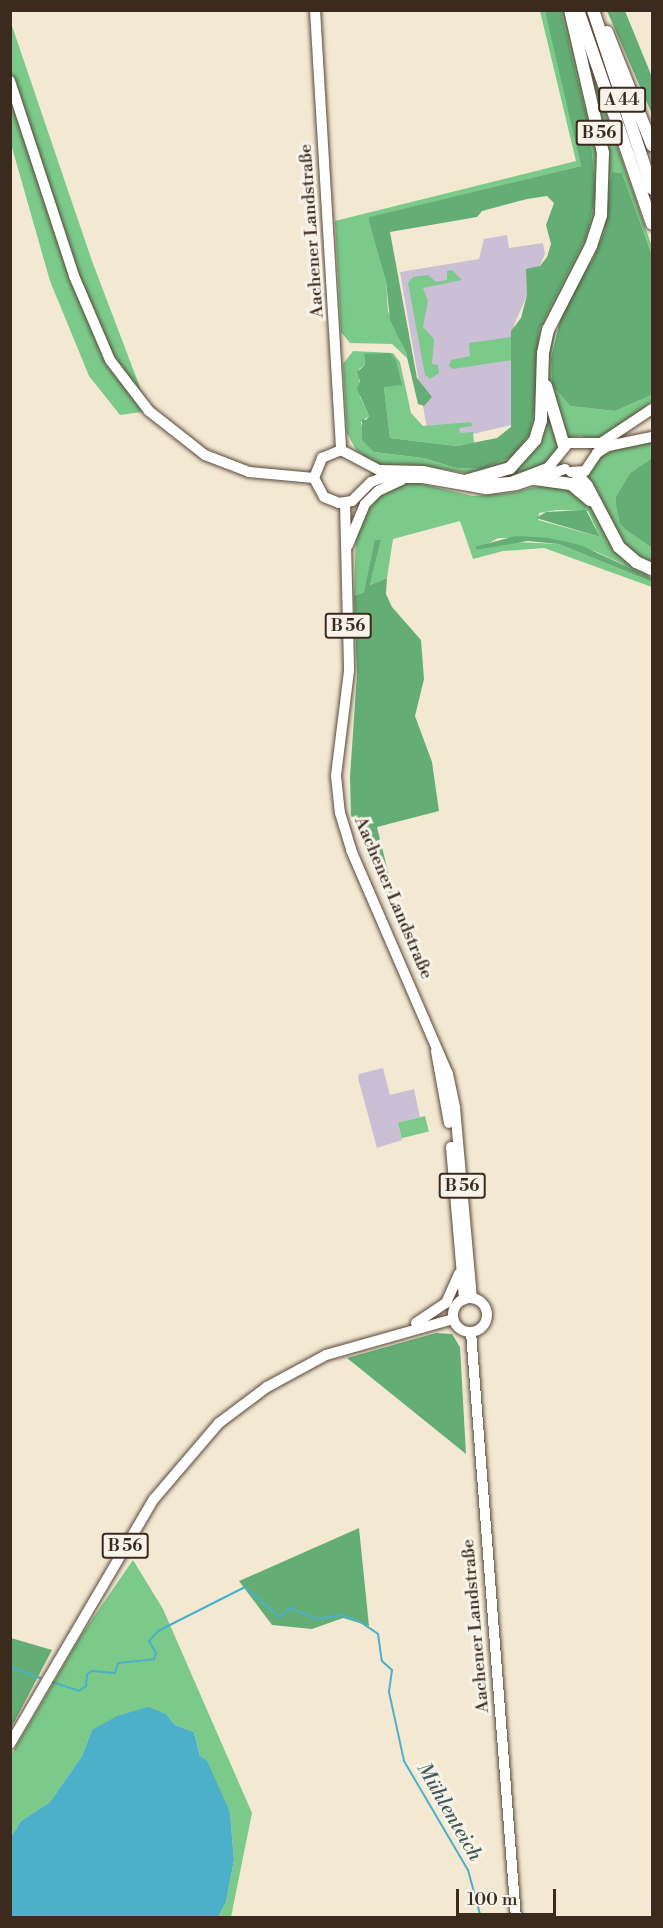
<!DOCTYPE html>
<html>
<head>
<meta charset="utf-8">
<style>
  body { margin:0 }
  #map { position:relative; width:663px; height:1928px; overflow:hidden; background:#f3e9d3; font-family:"Libre Bodoni",serif }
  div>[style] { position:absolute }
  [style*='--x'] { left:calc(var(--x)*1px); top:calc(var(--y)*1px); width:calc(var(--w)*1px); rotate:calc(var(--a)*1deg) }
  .industrial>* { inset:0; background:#cbbfd5 }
  .green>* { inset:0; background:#7bca8a; transform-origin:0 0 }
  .forest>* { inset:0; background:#64ae76 }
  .water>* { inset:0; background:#4cb0cb }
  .stream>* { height:2px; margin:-1px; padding:0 1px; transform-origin:1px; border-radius:1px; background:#4cb0cb }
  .roads { filter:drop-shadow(0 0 2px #574739) drop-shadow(0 0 2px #574739) }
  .major>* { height:10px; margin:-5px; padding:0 5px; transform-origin:5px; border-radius:5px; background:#fff }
  .major>.ring { margin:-5px; padding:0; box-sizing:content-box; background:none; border:10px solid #fff; border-radius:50% }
  .highway>* { height:12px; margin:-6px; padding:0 6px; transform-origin:6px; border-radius:6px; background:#fff }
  span { translate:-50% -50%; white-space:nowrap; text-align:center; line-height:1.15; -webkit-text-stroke:6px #f7f3e8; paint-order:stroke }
  .shield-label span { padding:2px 4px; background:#f7f3e8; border:2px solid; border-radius:4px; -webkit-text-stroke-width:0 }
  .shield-label { font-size:16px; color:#3b2a1e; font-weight:700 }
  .street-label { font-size:18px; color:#3b2a1e }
  .water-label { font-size:20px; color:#41595b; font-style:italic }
  .frame { position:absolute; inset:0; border:12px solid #3b2a1e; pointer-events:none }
  .scale { position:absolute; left:456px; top:1889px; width:100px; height:27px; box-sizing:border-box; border:3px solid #3b2a1e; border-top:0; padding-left:8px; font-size:18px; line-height:21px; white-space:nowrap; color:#3b2a1e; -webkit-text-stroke:4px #f7f3e8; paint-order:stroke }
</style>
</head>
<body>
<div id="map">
  <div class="industrial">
    <div style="clip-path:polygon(507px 235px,509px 248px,543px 243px,545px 254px,514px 325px,511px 425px,460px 437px,427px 429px,400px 272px,479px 259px,484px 239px)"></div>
    <div style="clip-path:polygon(383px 1068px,390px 1095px,414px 1089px,420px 1117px,398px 1123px,402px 1140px,377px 1148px,358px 1078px,359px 1074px)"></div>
  </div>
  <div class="green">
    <div style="clip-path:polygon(540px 11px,545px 11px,556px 51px,581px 166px,370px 217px,386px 281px,388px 311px,408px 359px,392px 344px,350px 343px,341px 332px,335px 221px,576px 161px)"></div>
    <div style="clip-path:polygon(561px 11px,565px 11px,598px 155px,596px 215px,587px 243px,544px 324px,539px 404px,531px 437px,505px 465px,472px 474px,425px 466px,377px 466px,356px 450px,347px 433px,343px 364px,353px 351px,393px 353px,400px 362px,411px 413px,423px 426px,471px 422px,472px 426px,459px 428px,460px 433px,473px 432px,474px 443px,457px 446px,390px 438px,384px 387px,364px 355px,365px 365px,359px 369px,360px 397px,369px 416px,361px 422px,362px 427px,374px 452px,423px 458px,456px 468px,483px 469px,512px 456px,529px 434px,535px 410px,539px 329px,587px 235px,596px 195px,590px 130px)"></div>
    <div style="clip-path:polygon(10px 20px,92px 261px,149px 411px,120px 415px,89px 376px,50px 281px,11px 144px)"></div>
    <div style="clip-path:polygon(582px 42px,652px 247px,652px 255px,622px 173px,612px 172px,608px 217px,599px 246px,557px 324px,551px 358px,552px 385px,570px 406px,615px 411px,652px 395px,652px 401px,615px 433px,594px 441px,581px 436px,567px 438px,552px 401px,546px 365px,554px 320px,597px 240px,606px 205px,608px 175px,600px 125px,603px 123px)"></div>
    <div style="clip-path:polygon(452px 270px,462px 280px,423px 288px,428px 301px,423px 327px,434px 339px,432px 364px,438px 365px,439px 373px,430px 379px,425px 375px,408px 283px,413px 277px,428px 275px,436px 282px,447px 280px,447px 271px)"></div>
    <div style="clip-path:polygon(511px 337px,512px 360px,453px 369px,449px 366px,451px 360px,470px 356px,469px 343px)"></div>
    <div style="clip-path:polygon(547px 401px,561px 440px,554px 460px,517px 479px,482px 481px,518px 465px)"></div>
    <div style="clip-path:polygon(652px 441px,652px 458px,630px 473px,616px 496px,616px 505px,626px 530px,652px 548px,652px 565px,625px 549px,585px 476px,603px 453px)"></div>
    <div style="clip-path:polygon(evenodd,413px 482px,473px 496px,510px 493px,543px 485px,569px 487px,588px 501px,618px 553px,652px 578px,597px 552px,549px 538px,498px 538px,477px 550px,515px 542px,559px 544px,652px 582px,652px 587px,544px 548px,503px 551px,473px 559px,460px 521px,393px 539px,387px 578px,370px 585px,381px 540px,364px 592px,354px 596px,356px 534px,372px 500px,396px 484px,413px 482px,557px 510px,588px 511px,600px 537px,538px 520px,539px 513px,557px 510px)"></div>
    <div style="left:425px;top:1116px;width:16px;height:28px;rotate:76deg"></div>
    <div style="clip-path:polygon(133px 1560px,163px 1609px,252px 1813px,231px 1917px,218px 1917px,226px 1902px,234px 1860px,230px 1812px,200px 1756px,194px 1732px,175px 1725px,166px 1714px,92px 1730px,82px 1756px,50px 1802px,21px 1821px,11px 1837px,11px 1755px,82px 1634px)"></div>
  </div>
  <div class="forest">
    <div style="clip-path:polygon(545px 11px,561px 11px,590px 130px,596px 195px,587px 235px,539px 329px,535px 409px,529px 434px,512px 456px,483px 469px,456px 468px,423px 458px,374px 452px,362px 440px,362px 419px,366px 420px,369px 416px,357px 389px,360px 381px,357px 372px,365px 365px,364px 354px,390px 353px,396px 360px,402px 385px,384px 387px,390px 438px,457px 446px,497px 438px,511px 427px,511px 331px,521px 318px,527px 295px,526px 269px,540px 266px,547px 257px,551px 244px,546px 225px,554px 203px,547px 196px,527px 199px,482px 211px,477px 217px,390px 232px,417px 378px,432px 397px,424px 406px,418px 404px,406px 353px,390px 320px,386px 281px,369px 221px,369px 217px,581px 166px)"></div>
    <div style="clip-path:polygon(607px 11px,625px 11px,652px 77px,652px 114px)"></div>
    <div style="clip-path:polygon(612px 172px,622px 173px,652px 255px,652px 395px,615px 411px,570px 406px,552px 385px,551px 358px,563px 308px,594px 257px,604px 232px)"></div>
    <div style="clip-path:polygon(652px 458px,652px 548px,626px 530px,620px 523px,616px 505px,616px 496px,630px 473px)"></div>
    <div style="clip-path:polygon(586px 510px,600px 537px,536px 518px,546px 512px)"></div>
    <div style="clip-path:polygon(515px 536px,549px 538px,580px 545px,652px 578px,652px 582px,559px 544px,527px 541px,477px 550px,475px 547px)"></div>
    <div style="clip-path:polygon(375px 540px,381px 540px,370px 585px,387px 578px,386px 594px,392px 607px,421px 640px,424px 679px,415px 716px,432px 762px,439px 811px,377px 827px,403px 933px,351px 815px,350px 777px,357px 674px,354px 596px,364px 592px)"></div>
    <div style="clip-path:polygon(436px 1333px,452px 1334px,460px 1347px,466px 1454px,347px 1358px)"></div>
    <div style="clip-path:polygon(359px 1528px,369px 1626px,343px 1618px,312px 1629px,272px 1625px,239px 1581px)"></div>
    <div style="clip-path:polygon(11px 1638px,52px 1650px,11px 1728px,10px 1638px)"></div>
  </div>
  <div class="water">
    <div style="clip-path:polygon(148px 1707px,166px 1714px,175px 1725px,194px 1732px,200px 1756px,207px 1761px,230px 1812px,234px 1860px,226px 1902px,218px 1917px,11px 1917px,11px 1837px,21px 1821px,50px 1802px,82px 1756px,92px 1730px,117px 1716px)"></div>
  </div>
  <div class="stream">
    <div style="--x:10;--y:1667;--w:32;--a:20"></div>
    <div style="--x:52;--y:1682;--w:28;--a:18"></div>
    <div style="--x:79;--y:1691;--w:9;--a:-36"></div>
    <div style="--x:86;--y:1686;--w:12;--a:-85"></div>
    <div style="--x:87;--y:1674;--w:6;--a:-31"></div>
    <div style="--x:92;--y:1671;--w:23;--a:5"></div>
    <div style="--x:115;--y:1673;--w:10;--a:-73"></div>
    <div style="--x:118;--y:1663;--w:36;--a:-6"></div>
    <div style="--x:154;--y:1659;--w:6;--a:-72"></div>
    <div style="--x:156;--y:1653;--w:14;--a:-120"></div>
    <div style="--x:149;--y:1641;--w:13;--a:-48"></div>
    <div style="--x:158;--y:1631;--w:97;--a:-26.8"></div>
    <div style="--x:245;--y:1587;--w:46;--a:40.6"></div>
    <div style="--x:280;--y:1617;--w:13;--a:-42"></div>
    <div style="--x:290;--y:1608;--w:29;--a:22"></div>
    <div style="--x:317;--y:1619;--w:24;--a:-9"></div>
    <div style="--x:341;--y:1615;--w:19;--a:18"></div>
    <div style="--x:359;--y:1621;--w:23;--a:34"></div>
    <div style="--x:378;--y:1634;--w:27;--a:82"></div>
    <div style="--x:382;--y:1661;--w:13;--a:42"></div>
    <div style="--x:392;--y:1670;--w:22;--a:98"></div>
    <div style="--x:389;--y:1692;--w:71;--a:77.7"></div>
    <div style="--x:404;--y:1761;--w:126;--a:59.6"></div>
    <div style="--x:468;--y:1870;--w:50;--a:74.8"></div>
  </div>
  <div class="roads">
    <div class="major">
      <div style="--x:315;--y:10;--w:441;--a:86.6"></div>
      <div style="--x:10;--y:81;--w:205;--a:71.8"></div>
      <div style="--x:74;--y:276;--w:91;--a:66.8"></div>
      <div style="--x:110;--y:360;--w:64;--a:52.6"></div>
      <div style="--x:149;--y:411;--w:71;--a:38.2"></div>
      <div style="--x:205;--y:455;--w:47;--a:21.1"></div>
      <div style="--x:249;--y:472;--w:65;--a:5.3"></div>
      <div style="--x:565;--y:469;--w:52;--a:161.9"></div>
      <div style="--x:516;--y:485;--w:30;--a:172"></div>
      <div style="--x:486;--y:489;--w:64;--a:-170.1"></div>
      <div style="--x:423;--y:478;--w:41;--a:180"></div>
      <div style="--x:382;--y:478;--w:12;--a:160"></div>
      <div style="--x:371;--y:482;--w:27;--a:135"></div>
      <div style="--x:352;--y:501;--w:13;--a:171"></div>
      <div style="--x:339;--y:503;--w:16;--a:-158"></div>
      <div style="--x:324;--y:497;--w:21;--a:-118"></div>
      <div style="--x:314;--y:478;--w:22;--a:-68"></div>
      <div style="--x:322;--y:458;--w:21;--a:-23"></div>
      <div style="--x:341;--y:450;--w:43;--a:27.8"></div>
      <div style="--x:379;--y:470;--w:44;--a:1.3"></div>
      <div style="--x:423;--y:471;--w:60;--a:12.4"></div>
      <div style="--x:482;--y:484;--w:29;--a:-4"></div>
      <div style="--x:511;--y:482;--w:40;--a:-21"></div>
      <div style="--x:548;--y:468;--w:32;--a:-51"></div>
      <div style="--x:568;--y:443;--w:33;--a:0"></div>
      <div style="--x:601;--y:443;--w:61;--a:-33.7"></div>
      <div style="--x:571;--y:472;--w:14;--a:-4"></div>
      <div style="--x:585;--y:471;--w:22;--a:-56"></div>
      <div style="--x:597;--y:453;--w:13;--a:-32"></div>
      <div style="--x:608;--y:446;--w:45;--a:-11.6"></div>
      <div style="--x:345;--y:503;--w:168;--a:88.6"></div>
      <div style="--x:349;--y:671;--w:106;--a:97.1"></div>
      <div style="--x:336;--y:776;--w:37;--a:84"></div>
      <div style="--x:340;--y:813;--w:39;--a:73"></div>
      <div style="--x:351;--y:850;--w:244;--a:66.6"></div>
      <div style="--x:448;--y:1074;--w:35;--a:78"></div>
      <div style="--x:455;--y:1108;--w:191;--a:84.9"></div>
      <div style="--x:348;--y:545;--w:44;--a:-67.5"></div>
      <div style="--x:365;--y:504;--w:18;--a:-45"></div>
      <div style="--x:378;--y:491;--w:26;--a:-25"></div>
      <div style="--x:436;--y:1051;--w:73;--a:79.8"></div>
      <div style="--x:451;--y:1147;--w:153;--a:85.1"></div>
      <div class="ring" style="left:453px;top:1298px;width:24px;height:24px"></div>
      <div style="--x:416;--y:1323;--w:36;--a:-34"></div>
      <div style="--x:446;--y:1303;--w:32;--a:-66"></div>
      <div style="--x:471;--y:1332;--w:588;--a:85.61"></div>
      <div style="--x:10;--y:1744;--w:284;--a:-59.6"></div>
      <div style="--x:154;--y:1499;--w:100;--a:-49.5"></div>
      <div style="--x:219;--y:1423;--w:60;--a:-36.9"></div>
      <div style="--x:267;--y:1387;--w:67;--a:-28.5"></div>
      <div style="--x:326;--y:1355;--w:132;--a:-15.8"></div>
    </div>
    <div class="highway">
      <div style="--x:578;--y:10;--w:226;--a:70.9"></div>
      <div style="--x:593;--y:10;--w:188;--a:71.7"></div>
      <div style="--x:607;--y:32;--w:122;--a:68.3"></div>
      <div style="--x:546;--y:386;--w:63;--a:73.3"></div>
      <div style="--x:576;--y:473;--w:17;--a:50"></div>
      <div style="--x:587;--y:486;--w:69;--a:62.3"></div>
      <div style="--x:619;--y:547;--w:23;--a:41"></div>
      <div style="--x:636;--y:562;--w:17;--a:24"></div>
      <div style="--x:535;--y:479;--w:36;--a:8"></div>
      <div style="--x:571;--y:484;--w:25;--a:40"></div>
      <div style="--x:465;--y:481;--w:47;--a:-16.1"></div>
      <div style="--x:510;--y:468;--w:38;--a:-48"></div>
      <div style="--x:535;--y:440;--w:21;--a:-73"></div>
      <div style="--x:541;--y:420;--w:67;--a:-88.3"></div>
      <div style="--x:543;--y:353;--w:24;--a:-78"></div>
      <div style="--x:548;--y:330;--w:94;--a:-62.9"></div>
      <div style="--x:591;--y:246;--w:33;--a:-72"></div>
      <div style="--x:601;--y:215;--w:62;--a:-88.2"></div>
      <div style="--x:603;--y:153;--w:147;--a:-103"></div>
    </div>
  </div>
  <div class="shield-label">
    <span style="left:622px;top:100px">A 44</span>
    <span style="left:599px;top:133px">B 56</span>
    <span style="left:348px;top:626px">B 56</span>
    <span style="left:462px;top:1186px">B 56</span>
    <span style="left:125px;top:1546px">B 56</span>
  </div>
  <div class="street-label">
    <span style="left:312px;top:231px;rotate:-94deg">Aachener Landstraße</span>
    <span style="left:393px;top:898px;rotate:67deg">Aachener Landstraße</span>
    <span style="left:476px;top:1626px;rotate:-95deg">Aachener Landstraße</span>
  </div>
  <div class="water-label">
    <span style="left:449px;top:1812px;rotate:60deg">Mühlenteich</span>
  </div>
  <div class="frame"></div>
  <div class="scale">100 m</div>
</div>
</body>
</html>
